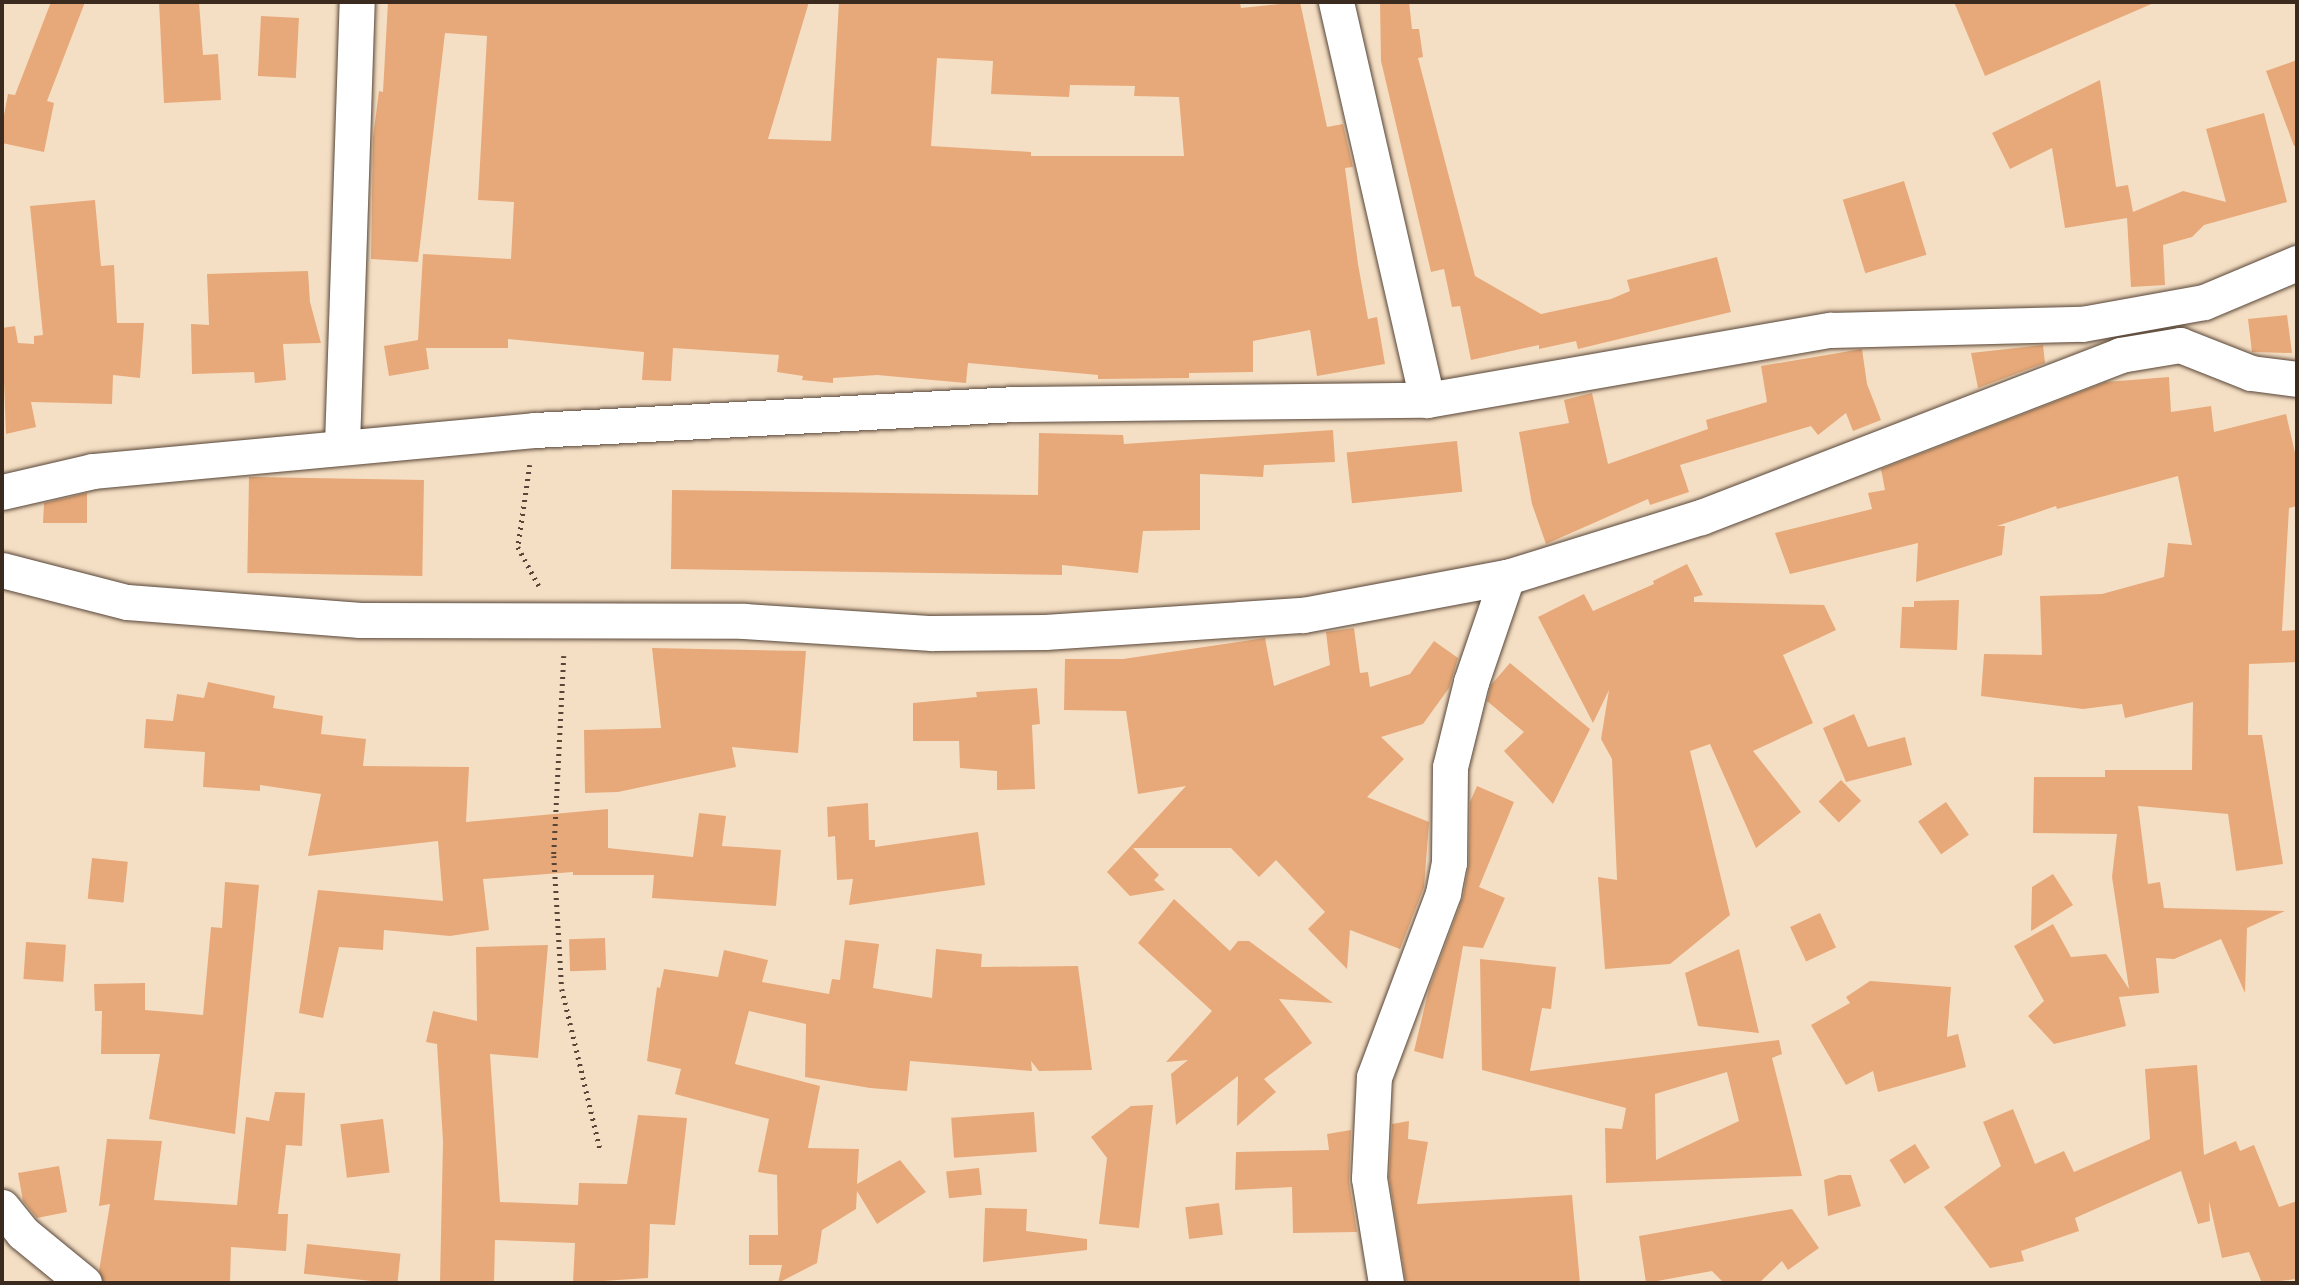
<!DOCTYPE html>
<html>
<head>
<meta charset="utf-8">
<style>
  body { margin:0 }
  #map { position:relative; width:2299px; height:1285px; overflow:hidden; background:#f5dfc4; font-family:"Patrick Hand",sans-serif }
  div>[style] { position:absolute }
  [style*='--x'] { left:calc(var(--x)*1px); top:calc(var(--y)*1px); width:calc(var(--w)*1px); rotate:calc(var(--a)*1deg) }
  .building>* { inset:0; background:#e7a979; transform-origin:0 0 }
  .path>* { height:4.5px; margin-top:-2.25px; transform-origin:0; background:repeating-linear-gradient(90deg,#574537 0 2px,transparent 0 7px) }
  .roads { filter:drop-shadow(0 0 2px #574537) drop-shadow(0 0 2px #574537) }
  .street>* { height:35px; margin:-17.5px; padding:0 17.5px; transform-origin:17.5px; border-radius:17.5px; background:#fff }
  span { translate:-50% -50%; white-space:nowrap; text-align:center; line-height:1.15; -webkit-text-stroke:7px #fcf5e5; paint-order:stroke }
  .frame { position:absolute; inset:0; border:4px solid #3b2a1e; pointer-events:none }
</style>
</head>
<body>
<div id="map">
  <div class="building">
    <div style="clip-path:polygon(51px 2px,85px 2px,47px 101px,54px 103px,44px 152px,2px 143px,2px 126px,8px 94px,15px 95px)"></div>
    <div style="clip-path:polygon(159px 2px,199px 2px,203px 55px,218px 54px,221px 100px,164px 103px)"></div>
    <div style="clip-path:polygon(evenodd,388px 2px,809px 2px,768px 139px,831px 141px,839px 2px,1240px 2px,1241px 8px,1300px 2px,1327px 127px,1343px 124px,1353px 167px,1345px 168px,1358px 264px,1368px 319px,1377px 317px,1385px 364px,1317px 376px,1310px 330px,1253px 341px,1253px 372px,1189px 373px,1189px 378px,1098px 379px,1098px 375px,968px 363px,966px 383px,877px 375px,833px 378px,833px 383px,802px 380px,803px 376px,777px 372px,779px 355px,673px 348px,671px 381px,642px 380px,644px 352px,508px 339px,508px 348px,426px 348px,429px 369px,389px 376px,384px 346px,418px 340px,423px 254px,511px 259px,514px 202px,478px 200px,487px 36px,445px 33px,418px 262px,371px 259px,373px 138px,379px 91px,383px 92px,388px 2px,937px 58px,993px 61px,991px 94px,1069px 97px,1070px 85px,1135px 86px,1134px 96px,1179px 97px,1184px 156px,1031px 156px,1031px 152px,931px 146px,937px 58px)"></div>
    <div style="clip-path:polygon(1380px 2px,1409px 2px,1412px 29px,1419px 29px,1423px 57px,1418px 58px,1475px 276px,1541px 314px,1611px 299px,1630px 291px,1627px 280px,1717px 257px,1731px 312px,1578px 349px,1576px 341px,1539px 349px,1539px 345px,1471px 360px,1460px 306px,1452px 307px,1444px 269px,1431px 272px,1381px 61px)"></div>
    <div style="clip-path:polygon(1954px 2px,2156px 2px,1985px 76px)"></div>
    <div style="left:261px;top:16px;width:38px;height:60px;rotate:3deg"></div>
    <div style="clip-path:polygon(2297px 60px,2297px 145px,2294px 146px,2266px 71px)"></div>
    <div style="clip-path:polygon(2100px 80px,2116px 187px,2128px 185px,2133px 212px,2183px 191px,2226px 202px,2206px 129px,2264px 113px,2287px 202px,2204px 225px,2192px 237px,2163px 245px,2165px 285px,2131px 287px,2127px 218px,2065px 228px,2052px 148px,2010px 169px,1992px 133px)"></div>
    <div style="left:1904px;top:181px;width:77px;height:64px;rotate:73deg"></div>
    <div style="clip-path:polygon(95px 200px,101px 266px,114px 265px,117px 323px,144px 323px,140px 378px,113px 375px,112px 404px,31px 402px,36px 427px,6px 434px,2px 328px,15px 326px,18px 343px,34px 344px,34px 336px,43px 335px,30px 206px)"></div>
    <div style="clip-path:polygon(308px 271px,310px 302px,321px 343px,283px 344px,286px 380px,255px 383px,254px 372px,192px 374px,191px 324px,209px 325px,207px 274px)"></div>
    <div style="clip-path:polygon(2287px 315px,2292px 353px,2252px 352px,2248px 319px)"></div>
    <div style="clip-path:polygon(2043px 345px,2045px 363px,1978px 388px,1971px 353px)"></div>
    <div style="clip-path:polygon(1862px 349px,1867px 384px,1881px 420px,1853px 431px,1846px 413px,1818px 435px,1811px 426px,1680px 465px,1689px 492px,1650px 505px,1648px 499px,1546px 544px,1532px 504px,1519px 432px,1569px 423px,1564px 400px,1592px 393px,1608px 464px,1708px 429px,1706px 420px,1767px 402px,1761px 366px)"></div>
    <div style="clip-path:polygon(2169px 377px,2171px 412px,2211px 406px,2214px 432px,2286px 414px,2297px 461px,2297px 506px,2289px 508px,2282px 631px,2297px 630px,2297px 662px,2249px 664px,2248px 735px,2262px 735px,2283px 864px,2236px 871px,2228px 814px,2138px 806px,2148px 884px,2160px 882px,2164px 908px,2285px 911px,2247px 928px,2245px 993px,2221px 939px,2174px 959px,2156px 958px,2159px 993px,2119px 997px,2126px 1026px,2054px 1044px,2028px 1016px,2044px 1001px,2014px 946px,2053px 924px,2071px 957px,2106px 954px,2129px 989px,2112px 877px,2117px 834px,2033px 833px,2034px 777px,2105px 777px,2105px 770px,2192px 770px,2193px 702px,2125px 718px,2122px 704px,2083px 709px,1981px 696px,1984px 654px,2042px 655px,2040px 596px,2102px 594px,2164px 577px,2168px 543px,2192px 545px,2178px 476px,2057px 509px,2056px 506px,1997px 526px,2005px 526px,2002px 555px,1916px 582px,1918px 543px,1790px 574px,1775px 533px,1872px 509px,1868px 493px,1885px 490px,1881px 469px,2106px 382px)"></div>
    <div style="clip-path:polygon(1333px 430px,1335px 462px,1264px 465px,1263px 477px,1200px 474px,1200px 530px,1143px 531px,1138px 573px,1062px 565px,1062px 575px,671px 569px,672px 490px,1038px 495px,1039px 433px,1123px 435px,1124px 444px)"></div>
    <div style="left:1457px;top:441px;width:51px;height:111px;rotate:84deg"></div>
    <div style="left:249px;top:477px;width:175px;height:96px;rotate:1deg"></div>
    <div style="clip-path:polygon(87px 493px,87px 523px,43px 523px,44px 503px)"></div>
    <div style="clip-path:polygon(1687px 564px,1703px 595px,1694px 597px,1694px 602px,1824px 605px,1836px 630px,1783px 655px,1813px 723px,1753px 751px,1801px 812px,1756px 848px,1710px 744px,1690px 751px,1730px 915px,1670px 964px,1605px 969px,1598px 877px,1617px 880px,1612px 759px,1601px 739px,1609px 690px,1593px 723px,1538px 617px,1584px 594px,1593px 611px,1654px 584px,1653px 581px)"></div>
    <div style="clip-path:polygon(1959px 600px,1957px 650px,1900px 648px,1902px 607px,1914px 607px,1914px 601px)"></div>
    <div style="clip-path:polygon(1354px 628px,1360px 673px,1368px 672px,1370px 687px,1410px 674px,1434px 641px,1458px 658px,1449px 688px,1423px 724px,1381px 737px,1404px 759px,1367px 797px,1429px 822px,1424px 887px,1400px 949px,1350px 930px,1347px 969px,1308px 929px,1325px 912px,1276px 860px,1259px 877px,1231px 848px,1133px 848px,1159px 875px,1154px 880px,1165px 890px,1130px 896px,1107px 872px,1186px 786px,1138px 794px,1126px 711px,1064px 710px,1065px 659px,1123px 659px,1265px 638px,1274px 686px,1330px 665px,1326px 632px)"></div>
    <div style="clip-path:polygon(652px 648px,806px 651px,798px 753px,732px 747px,736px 767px,618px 792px,585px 793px,584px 730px,661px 728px)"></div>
    <div style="clip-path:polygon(1510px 663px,1590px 729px,1553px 804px,1504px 751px,1524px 732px,1487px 701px,1491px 685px)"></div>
    <div style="clip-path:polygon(208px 682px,275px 696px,273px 708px,323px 716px,321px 734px,366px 739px,363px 766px,469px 767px,466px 822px,608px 809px,608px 848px,693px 857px,699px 813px,726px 816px,722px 846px,781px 850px,776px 906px,652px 898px,654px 875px,573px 875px,573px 872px,483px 879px,489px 930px,450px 936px,384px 930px,383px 950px,339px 947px,323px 1018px,299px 1013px,318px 890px,443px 901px,438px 841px,308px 856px,321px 794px,260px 785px,260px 791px,203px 787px,205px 752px,144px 748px,146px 719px,173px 721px,177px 694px,204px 698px)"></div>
    <div style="clip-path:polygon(1037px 688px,1040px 724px,1032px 725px,1035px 789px,997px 790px,997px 771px,960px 768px,959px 741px,913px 741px,913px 703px,977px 697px,976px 692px)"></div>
    <div style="clip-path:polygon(1854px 714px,1868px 747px,1905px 737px,1912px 765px,1846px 782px,1823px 728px)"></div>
    <div style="left:1841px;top:780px;width:29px;height:31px;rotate:46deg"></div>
    <div style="clip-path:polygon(1477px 786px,1514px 802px,1479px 887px,1505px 898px,1483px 948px,1463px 946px,1443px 1059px,1414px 1051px,1429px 989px,1463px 897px,1469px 863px,1470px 802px)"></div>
    <div style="left:1946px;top:802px;width:40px;height:34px;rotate:55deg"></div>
    <div style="clip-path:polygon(868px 803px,869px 840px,875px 840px,875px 847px,978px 832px,985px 885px,849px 905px,853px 879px,837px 880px,835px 836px,828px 837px,827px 807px)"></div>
    <div style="left:92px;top:858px;width:36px;height:41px;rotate:6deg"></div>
    <div style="clip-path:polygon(2053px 874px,2073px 905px,2031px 931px,2032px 887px)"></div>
    <div style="clip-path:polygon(225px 882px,259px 885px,235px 1134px,149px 1119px,160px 1054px,101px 1054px,102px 1011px,95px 1011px,94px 984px,145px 983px,145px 1010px,203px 1015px,211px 927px,222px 928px)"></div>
    <div style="clip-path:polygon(1174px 899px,1230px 951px,1238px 941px,1249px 941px,1333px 1003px,1279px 999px,1312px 1043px,1264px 1079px,1276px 1092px,1237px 1126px,1238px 1076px,1176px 1125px,1171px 1074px,1188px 1060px,1166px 1062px,1212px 1011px,1138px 943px)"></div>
    <div style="left:1820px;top:913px;width:38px;height:33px;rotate:65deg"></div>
    <div style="left:605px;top:938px;width:32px;height:36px;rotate:88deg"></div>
    <div style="clip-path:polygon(845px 940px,879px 944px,873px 988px,932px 998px,936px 949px,982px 954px,981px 967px,1078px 966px,1092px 1070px,1039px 1071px,1031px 1061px,1032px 1071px,910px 1061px,907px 1091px,870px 1088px,805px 1077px,806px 1024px,749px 1011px,735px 1064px,820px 1086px,808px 1148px,859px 1149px,857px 1184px,900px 1160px,926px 1192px,877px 1224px,857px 1191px,856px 1209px,822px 1230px,817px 1263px,778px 1283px,782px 1265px,749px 1265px,749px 1235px,778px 1235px,777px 1175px,758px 1172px,769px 1119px,675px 1094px,681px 1069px,647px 1061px,657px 987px,660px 988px,664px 969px,718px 977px,724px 950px,768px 960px,762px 982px,829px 994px,832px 979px,840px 980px)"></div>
    <div style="left:26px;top:942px;width:40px;height:37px;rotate:4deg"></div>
    <div style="clip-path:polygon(548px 945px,538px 1058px,490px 1054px,500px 1202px,578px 1205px,579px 1183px,627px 1184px,638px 1115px,687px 1118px,675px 1225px,650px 1224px,648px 1278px,573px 1283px,575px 1243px,495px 1240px,494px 1283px,440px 1283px,443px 1141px,437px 1044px,426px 1042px,433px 1011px,477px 1021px,476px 947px)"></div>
    <div style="clip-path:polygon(1739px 949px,1759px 1033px,1698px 1026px,1685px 973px)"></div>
    <div style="clip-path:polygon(evenodd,1480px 959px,1556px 967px,1551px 1009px,1542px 1008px,1530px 1071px,1779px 1040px,1782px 1054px,1772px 1058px,1802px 1176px,1606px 1183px,1605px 1128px,1622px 1129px,1626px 1108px,1482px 1070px,1480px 959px,1727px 1072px,1739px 1121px,1656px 1160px,1655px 1094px,1727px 1072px)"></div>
    <div style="clip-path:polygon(1870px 981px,1951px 987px,1947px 1037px,1958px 1034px,1966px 1067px,1878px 1092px,1873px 1071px,1846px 1085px,1811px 1025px,1850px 1003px,1846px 997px)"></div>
    <div style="clip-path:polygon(2197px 1065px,2204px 1155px,2236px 1141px,2240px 1151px,2254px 1145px,2279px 1207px,2297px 1201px,2297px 1279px,2262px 1283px,2249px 1252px,2222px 1258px,2209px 1201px,2210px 1221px,2198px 1224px,2181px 1171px,2075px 1218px,2079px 1231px,2021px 1251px,2024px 1261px,1990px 1268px,1944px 1207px,2001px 1166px,1983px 1122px,2013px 1109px,2035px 1164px,2064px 1151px,2074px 1172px,2150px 1139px,2145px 1069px)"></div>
    <div style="clip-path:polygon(275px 1092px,305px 1093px,302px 1146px,286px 1145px,278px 1214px,288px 1214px,286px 1251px,231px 1247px,230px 1283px,104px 1283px,99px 1271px,110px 1204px,99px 1206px,107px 1139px,162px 1141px,154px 1200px,237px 1205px,246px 1117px,269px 1121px)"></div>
    <div style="clip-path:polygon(1153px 1105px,1139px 1228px,1099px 1224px,1107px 1158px,1091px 1137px,1131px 1106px)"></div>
    <div style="left:1034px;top:1112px;width:40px;height:83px;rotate:86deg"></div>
    <div style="left:383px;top:1119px;width:54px;height:43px;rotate:83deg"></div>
    <div style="clip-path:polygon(1409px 1121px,1408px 1139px,1428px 1142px,1417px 1204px,1572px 1195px,1580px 1283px,1406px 1283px,1389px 1177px,1392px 1124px)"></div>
    <div style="clip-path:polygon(1351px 1130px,1349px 1181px,1357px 1232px,1293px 1233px,1292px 1187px,1235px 1190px,1236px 1152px,1329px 1150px,1327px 1134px)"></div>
    <div style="left:1915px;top:1144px;width:28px;height:30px;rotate:58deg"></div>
    <div style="clip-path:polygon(59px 1166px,67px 1212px,37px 1218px,23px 1201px,18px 1173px)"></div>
    <div style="left:979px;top:1168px;width:27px;height:33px;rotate:84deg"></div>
    <div style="clip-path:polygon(1839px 1175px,1851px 1175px,1861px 1206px,1828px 1216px,1824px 1180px)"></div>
    <div style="left:1219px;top:1203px;width:32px;height:34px;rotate:83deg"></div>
    <div style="clip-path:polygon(985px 1208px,1027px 1209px,1026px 1231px,1087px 1239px,1087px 1250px,983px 1262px)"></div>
    <div style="clip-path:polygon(1792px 1209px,1819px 1248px,1788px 1270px,1782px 1261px,1759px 1283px,1724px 1283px,1712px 1271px,1646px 1283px,1639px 1236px)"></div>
    <div style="left:307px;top:1244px;width:94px;height:30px;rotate:6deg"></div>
  </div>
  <div class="path">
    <div style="--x:530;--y:465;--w:83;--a:98.3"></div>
    <div style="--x:518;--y:547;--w:44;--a:61.7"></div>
    <div style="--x:564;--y:656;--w:200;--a:92.9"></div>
    <div style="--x:554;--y:856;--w:133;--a:86.6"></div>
    <div style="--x:562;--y:989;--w:164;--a:76.6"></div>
  </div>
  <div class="roads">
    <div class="street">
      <div style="--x:1336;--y:2;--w:408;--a:77.1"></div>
      <div style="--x:342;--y:445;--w:443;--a:-88.1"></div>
      <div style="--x:2;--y:492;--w:93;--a:-13"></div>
      <div style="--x:93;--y:471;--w:444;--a:-5.3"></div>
      <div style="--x:535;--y:430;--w:482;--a:-3.1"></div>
      <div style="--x:1016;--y:404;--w:411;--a:-0.6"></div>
      <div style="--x:1427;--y:400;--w:409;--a:-9.9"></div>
      <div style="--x:1830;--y:330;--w:252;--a:-1.4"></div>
      <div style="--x:2082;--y:324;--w:124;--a:-10.2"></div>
      <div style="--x:2204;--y:302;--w:101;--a:-22.8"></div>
      <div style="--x:2;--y:570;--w:129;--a:14.4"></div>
      <div style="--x:127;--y:602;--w:234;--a:4.4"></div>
      <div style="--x:360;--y:620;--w:384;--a:0.1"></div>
      <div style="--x:744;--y:621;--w:188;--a:3.7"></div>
      <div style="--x:932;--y:633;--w:113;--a:-0.5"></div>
      <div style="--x:1045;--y:632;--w:259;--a:-3.8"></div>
      <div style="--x:1303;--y:615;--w:208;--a:-10.6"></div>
      <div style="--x:1507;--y:577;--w:203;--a:-17.2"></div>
      <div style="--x:1701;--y:517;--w:449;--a:-21.1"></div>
      <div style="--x:2120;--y:355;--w:61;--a:-9.5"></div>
      <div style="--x:2180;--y:345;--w:76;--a:21.5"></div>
      <div style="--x:2251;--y:373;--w:46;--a:7.4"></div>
      <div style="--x:2;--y:1207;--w:33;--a:51"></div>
      <div style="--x:23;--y:1233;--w:79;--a:39.3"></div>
      <div style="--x:1386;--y:1283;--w:106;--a:-99.2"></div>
      <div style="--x:1369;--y:1178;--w:101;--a:-87.2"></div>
      <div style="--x:1374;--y:1077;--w:197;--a:-69.4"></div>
      <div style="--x:1443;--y:893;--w:31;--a:-79"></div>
      <div style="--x:1449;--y:863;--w:96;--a:-89.4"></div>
      <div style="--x:1450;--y:767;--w:88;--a:-76.1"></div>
      <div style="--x:1471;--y:682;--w:111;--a:-71.1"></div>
    </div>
  </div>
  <div class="frame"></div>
</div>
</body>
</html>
